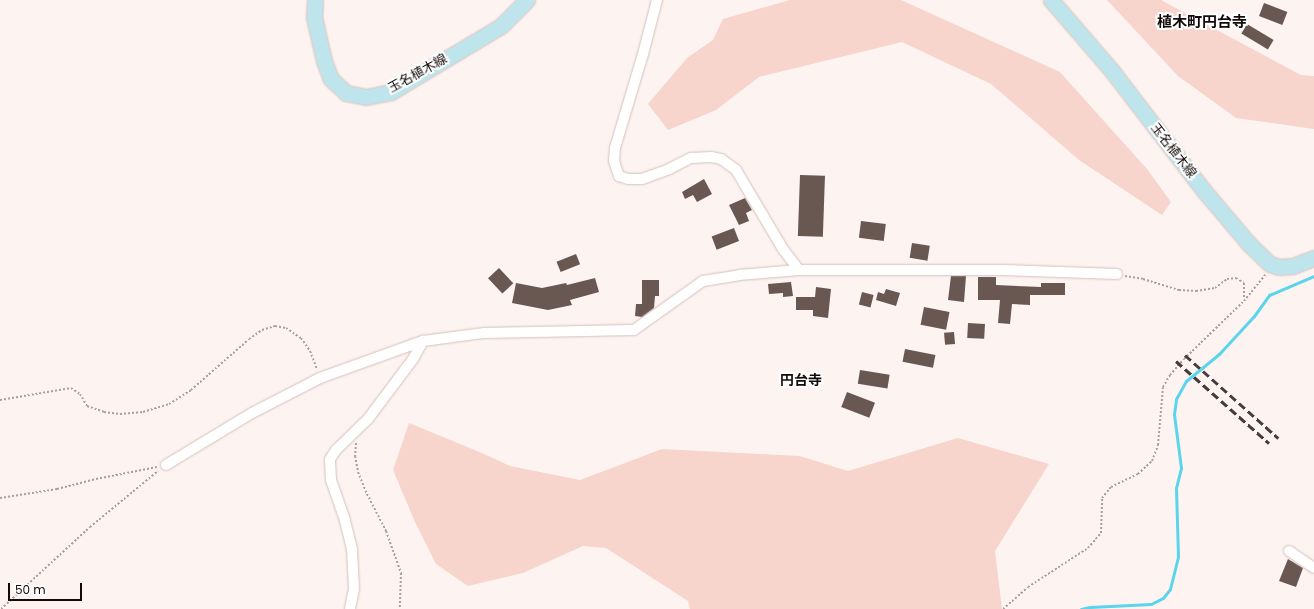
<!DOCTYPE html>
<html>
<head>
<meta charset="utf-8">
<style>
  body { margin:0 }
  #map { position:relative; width:1314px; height:609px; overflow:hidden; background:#fdf4f2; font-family:Poppins,"Noto Sans JP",sans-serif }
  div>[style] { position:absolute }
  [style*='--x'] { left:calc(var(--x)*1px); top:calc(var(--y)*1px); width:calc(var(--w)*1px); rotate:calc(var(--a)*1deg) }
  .green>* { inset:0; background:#f7d4cc }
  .stream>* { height:3px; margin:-1.5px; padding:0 1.5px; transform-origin:1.5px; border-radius:1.5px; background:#5bd4ec }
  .building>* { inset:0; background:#695752; transform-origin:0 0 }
  .path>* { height:2px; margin-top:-1px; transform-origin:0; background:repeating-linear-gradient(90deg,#a9a09e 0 2px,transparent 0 4px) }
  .roads { filter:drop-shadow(0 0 1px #d5c0ba) drop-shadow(0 0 1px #d5c0ba) }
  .street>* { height:10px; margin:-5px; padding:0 5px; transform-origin:5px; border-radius:5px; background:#fff }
  .secondary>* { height:15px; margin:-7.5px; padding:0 7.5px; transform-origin:7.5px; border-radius:7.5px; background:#bee5ec }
  .rail>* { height:3px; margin-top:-1.5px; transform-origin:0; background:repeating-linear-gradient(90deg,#443d3b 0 8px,transparent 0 12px) }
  span { translate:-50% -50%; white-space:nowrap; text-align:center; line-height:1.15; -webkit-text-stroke:4px #fff; paint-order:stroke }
  .street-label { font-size:13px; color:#110a08 }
  .neighbourhood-label { font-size:14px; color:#110a08; font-weight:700 }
  .quarter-label { font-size:15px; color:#110a08; font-weight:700 }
  .scale { position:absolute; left:8px; top:583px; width:74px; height:18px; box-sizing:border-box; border:2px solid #110a08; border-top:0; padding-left:5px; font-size:12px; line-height:14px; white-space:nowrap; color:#110a08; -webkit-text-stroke:3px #fff; paint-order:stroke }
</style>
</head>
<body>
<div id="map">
  <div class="green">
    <div style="clip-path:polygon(790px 0,901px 0,1060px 72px,1147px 169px,1171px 202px,1162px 215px,1079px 160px,991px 84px,902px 42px,759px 77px,716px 110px,668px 130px,648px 104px,687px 58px,713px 40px,723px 19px)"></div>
    <div style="clip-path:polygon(1107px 0,1161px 0,1301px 75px,1314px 76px,1314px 129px,1236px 118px,1178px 76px)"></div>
    <div style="clip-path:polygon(409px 423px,482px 453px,510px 466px,580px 480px,662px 449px,800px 456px,848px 471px,958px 438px,1049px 464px,995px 551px,1002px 609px,690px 609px,688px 601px,606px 548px,583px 546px,523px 573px,468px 586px,436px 564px,415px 522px,393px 470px)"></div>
  </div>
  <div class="stream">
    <div style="--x:1081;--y:609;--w:9;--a:-13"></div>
    <div style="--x:1090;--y:607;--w:61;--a:-2.8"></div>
    <div style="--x:1151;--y:604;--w:13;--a:-27"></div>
    <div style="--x:1163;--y:598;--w:11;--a:-52"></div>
    <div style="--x:1170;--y:589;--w:34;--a:-76"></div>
    <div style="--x:1178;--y:556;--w:68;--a:-91.7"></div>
    <div style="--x:1176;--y:488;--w:21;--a:-76"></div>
    <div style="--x:1181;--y:468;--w:54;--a:-97.4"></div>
    <div style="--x:1174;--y:414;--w:15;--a:-82"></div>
    <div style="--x:1176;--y:399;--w:21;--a:-61"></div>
    <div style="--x:1186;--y:381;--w:43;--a:-39.3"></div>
    <div style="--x:1219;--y:354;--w:52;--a:-47.4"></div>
    <div style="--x:1254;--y:316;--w:26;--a:-54"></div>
    <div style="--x:1269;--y:295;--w:49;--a:-22.9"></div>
  </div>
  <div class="building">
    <div style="left:1264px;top:3px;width:25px;height:14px;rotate:21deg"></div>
    <div style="left:1247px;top:24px;width:31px;height:11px;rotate:31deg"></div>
    <div style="left:800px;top:175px;width:25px;height:61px;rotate:2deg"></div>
    <div style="clip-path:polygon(704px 179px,712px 194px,697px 202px,693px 195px,685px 199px,682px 192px)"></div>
    <div style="clip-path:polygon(745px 198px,752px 210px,746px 213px,749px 221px,739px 225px,729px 205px)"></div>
    <div style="left:861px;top:221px;width:25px;height:17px;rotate:7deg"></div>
    <div style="left:734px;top:228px;width:14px;height:24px;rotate:69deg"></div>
    <div style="left:912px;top:243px;width:18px;height:15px;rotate:9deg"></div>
    <div style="left:576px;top:254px;width:11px;height:21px;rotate:68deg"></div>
    <div style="left:499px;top:268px;width:21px;height:15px;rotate:47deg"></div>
    <div style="clip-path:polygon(951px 276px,966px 276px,964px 302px,948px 300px)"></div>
    <div style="clip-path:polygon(978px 277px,996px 277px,996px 285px,1041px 287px,1041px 283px,1065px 283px,1065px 295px,1030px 295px,1030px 305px,1012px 304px,1010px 324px,998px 323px,1000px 300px,978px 300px)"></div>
    <div style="clip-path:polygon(595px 278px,599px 292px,570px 300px,572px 305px,548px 310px,512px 303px,516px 283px,542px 288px,566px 283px,567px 285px)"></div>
    <div style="clip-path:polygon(642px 280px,659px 280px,659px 296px,655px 296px,654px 308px,642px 317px,635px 316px,636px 304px,642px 304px)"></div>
    <div style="clip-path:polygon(791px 282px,793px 296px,783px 297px,783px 293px,769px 294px,768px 284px)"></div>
    <div style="clip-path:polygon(816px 287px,831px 289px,828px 318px,813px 316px,813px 310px,796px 310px,796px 297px,815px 297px)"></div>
    <div style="clip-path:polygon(886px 289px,900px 293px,896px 306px,876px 300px,878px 292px,884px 294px)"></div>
    <div style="left:862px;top:292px;width:12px;height:13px;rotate:14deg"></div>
    <div style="left:924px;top:307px;width:26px;height:18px;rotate:11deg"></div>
    <div style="left:968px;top:323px;width:17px;height:15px;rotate:3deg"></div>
    <div style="left:954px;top:332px;width:12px;height:10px;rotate:85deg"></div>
    <div style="left:905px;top:349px;width:31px;height:13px;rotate:11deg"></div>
    <div style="left:860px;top:370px;width:30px;height:14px;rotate:9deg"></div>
    <div style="left:847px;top:392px;width:30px;height:16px;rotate:21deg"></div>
    <div style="clip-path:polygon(1288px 559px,1303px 568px,1296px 587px,1279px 581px)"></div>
  </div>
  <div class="path">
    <div style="--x:1125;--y:276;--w:18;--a:9"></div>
    <div style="--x:1143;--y:279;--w:38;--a:17"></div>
    <div style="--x:1179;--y:290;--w:17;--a:3"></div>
    <div style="--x:1196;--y:291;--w:19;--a:-9"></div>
    <div style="--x:1215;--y:288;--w:15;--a:-37"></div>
    <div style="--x:1227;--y:279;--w:9;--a:-6"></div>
    <div style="--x:1236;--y:278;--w:9;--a:32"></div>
    <div style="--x:1244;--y:283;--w:16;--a:90"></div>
    <div style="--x:0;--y:400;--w:72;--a:-9.6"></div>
    <div style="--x:71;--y:388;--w:11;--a:34"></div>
    <div style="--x:80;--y:394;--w:14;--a:60"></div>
    <div style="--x:87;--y:406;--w:18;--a:19"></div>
    <div style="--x:104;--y:412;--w:16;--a:7"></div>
    <div style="--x:120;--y:414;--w:23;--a:-5"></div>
    <div style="--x:143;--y:412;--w:27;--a:-17"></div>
    <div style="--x:169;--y:404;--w:26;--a:-32"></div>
    <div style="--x:191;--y:390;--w:77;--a:-41.3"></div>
    <div style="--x:249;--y:339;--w:16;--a:-35"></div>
    <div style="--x:262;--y:330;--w:14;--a:-17"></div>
    <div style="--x:275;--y:326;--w:11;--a:10"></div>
    <div style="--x:286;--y:328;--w:18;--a:34"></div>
    <div style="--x:301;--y:338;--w:16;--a:55"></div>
    <div style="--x:310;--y:351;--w:19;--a:69"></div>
    <div style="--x:356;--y:443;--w:13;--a:94"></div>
    <div style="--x:355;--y:456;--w:16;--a:79"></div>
    <div style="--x:358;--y:472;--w:24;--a:68"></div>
    <div style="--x:367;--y:494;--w:42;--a:62.8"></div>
    <div style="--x:386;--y:531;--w:45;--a:70.3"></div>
    <div style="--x:401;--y:573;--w:36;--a:92"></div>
    <div style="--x:0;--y:498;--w:58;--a:-9"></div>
    <div style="--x:57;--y:489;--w:40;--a:-14.4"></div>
    <div style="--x:96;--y:479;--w:62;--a:-11.1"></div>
    <div style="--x:1;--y:609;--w:121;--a:-42.7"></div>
    <div style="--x:90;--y:527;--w:88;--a:-39.5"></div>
    <div style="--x:1003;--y:609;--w:33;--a:-41"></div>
    <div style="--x:1028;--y:587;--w:72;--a:-33"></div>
    <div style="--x:1088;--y:548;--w:20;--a:-49"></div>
    <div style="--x:1101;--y:533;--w:35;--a:-88"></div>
    <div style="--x:1102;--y:498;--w:14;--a:-51"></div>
    <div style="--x:1111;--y:487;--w:30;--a:-26"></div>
    <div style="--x:1138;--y:474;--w:19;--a:-43"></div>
    <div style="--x:1152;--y:461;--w:17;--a:-69"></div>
    <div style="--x:1158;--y:445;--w:58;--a:-85.1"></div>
    <div style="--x:1163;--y:387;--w:14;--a:-60"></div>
    <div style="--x:1170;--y:375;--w:21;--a:-49"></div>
    <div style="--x:1184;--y:359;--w:83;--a:-44"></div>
    <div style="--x:1244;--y:301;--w:35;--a:-51"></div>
  </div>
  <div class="roads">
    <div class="street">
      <div style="--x:657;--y:0;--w:56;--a:104.5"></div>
      <div style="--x:643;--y:54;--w:98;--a:106.6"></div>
      <div style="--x:615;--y:148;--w:13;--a:94"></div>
      <div style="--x:614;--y:161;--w:16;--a:72"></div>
      <div style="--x:619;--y:176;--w:9;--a:18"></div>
      <div style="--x:628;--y:179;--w:14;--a:0"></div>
      <div style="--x:642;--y:179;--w:29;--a:-20"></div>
      <div style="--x:669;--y:169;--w:25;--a:-27"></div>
      <div style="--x:691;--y:158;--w:20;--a:-3"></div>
      <div style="--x:711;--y:157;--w:10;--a:11"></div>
      <div style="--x:721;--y:159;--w:19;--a:36"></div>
      <div style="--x:736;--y:170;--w:92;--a:59.3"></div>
      <div style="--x:783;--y:249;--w:26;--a:53"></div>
      <div style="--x:166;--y:465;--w:100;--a:-31.2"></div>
      <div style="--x:252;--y:413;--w:76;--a:-27.2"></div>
      <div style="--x:320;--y:378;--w:109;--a:-19.8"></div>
      <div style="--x:423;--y:341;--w:62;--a:-7.5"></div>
      <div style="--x:484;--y:333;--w:150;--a:-1.1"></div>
      <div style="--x:634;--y:330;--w:85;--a:-35.4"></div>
      <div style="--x:703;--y:281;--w:36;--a:-9"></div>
      <div style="--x:739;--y:275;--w:60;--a:-4.8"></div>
      <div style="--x:799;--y:270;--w:204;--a:0"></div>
      <div style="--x:1003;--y:270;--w:114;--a:2"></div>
      <div style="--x:1289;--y:551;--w:30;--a:34"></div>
      <div style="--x:350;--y:609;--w:21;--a:-79"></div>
      <div style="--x:354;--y:588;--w:39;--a:-93"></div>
      <div style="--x:352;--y:549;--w:30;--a:-104"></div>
      <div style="--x:345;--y:520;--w:42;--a:-109.3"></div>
      <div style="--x:331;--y:480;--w:21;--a:-93"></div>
      <div style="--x:330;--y:459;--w:11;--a:-56"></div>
      <div style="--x:336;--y:450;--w:45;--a:-44.1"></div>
      <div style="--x:368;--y:419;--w:75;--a:-53.1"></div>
      <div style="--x:413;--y:359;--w:21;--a:-61"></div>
    </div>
    <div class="secondary">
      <div style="--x:315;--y:0;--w:17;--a:93"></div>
      <div style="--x:314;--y:17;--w:45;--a:77.2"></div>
      <div style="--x:324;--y:61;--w:19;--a:69"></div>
      <div style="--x:331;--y:79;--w:21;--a:43"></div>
      <div style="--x:346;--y:93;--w:20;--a:11"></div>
      <div style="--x:366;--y:97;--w:25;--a:-11"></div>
      <div style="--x:391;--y:92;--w:128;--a:-31"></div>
      <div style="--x:501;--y:26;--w:37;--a:-45"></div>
      <div style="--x:1051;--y:0;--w:94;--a:49.3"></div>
      <div style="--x:1112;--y:71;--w:153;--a:52.5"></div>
      <div style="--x:1205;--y:192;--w:68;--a:49.8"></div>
      <div style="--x:1249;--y:244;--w:29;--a:44"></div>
      <div style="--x:1270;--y:264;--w:9;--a:18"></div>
      <div style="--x:1279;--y:267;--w:14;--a:-4"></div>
      <div style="--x:1293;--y:266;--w:22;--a:-21"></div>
    </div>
  </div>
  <div class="rail">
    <div style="--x:1185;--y:355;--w:125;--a:41.7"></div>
    <div style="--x:1176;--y:361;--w:124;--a:41.4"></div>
  </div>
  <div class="street-label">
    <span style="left:418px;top:74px;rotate:-29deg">玉名植木線</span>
    <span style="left:1173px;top:151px;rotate:52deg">玉名植木線</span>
  </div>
  <div class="neighbourhood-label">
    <span style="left:801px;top:380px">円台寺</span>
  </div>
  <div class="quarter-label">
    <span style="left:1202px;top:22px">植木町円台寺</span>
  </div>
  <div class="scale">50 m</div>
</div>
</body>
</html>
